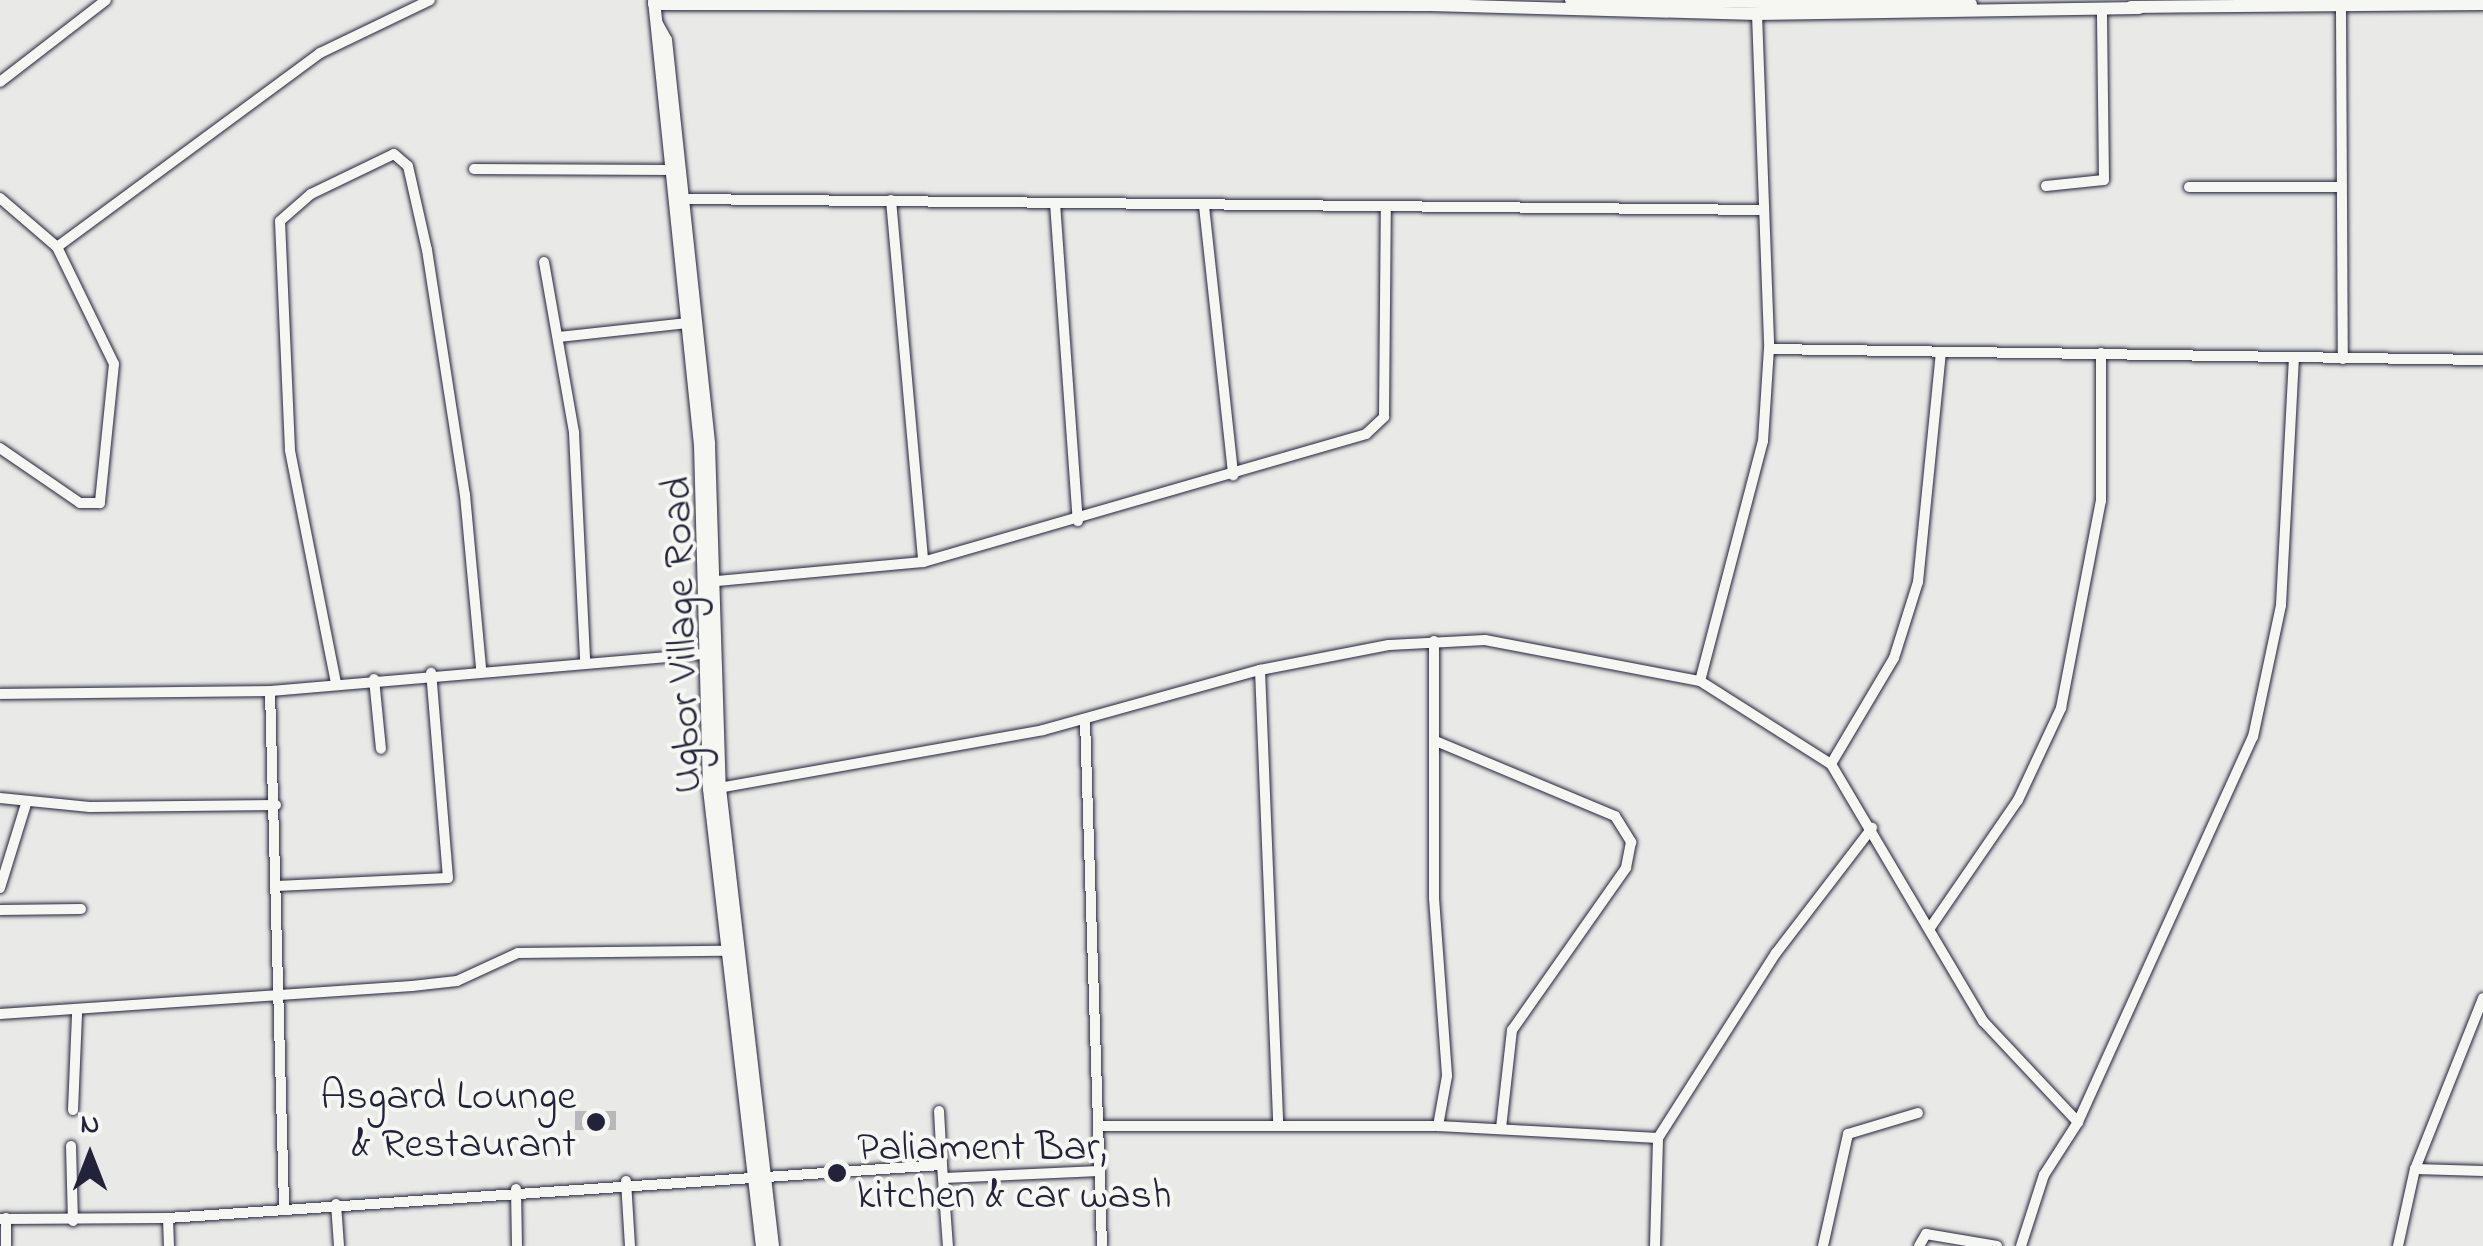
<!DOCTYPE html>
<html>
<head>
<meta charset="utf-8">
<style>
  body { margin:0 }
  #map { position:relative; width:2483px; height:1246px; overflow:hidden; background:#e9e9e7; font-family:"Indie Flower",sans-serif }
  div>[style] { position:absolute }
  [style*='--x'] { left:calc(var(--x)*1px); top:calc(var(--y)*1px); width:calc(var(--w)*1px); rotate:calc(var(--a)*1deg) }
  .building>* { inset:0; background:#b8b8bc; transform-origin:0 0 }
  .roads { filter:drop-shadow(0 0 2px #22223b) drop-shadow(0 0 2px #22223b) }
  .minor>* { height:10px; margin:-5px; padding:0 5px; transform-origin:5px; border-radius:5px; background:#f6f6f2 }
  .tertiary>* { height:12px; margin:-6px; padding:0 6px; transform-origin:6px; border-radius:6px; background:#f6f6f2 }
  .dots>* { width:28px; height:28px; translate:-50% -50%; box-sizing:border-box; border:5px solid #f6f6f2; border-radius:50% }
  span { translate:-50% -50%; white-space:nowrap; text-align:center; line-height:1.15; -webkit-text-stroke:8px #f6f6f2; paint-order:stroke }
  .street-label { font-size:42px; color:#22223b }
  .poi-label { font-size:42px; color:#22223b }
  .right { translate:-100% -50%; text-align:right }
  .left { translate:0 -50%; text-align:left }
  .north { position:absolute; left:40px; top:1106px; width:100px; height:100px; -webkit-text-stroke:8px #f6f6f2; paint-order:stroke; rotate:0deg; font-size:28px; font-weight:700; line-height:40px; text-align:center; color:#22223b }
  .north::after { content:''; display:block; margin:auto; width:35px; height:45px; background:#22223b; clip-path:polygon(50% 0,100% 100%,50% 72%,0 100%) }
</style>
</head>
<body>
<div id="map">
  <div class="building">
    <div style="left:616px;top:1111px;width:19px;height:41px;rotate:90deg"></div>
  </div>
  <div class="roads">
    <div class="minor">
      <div style="--x:2341;--y:10;--w:349;--a:89.7"></div>
      <div style="--x:1757;--y:14;--w:335;--a:87.9"></div>
      <div style="--x:1769;--y:349;--w:714;--a:0.88"></div>
      <div style="--x:0;--y:82;--w:134;--a:-37.7"></div>
      <div style="--x:474;--y:169;--w:196;--a:0.3"></div>
      <div style="--x:2046;--y:186;--w:58;--a:-5.9"></div>
      <div style="--x:2104;--y:180;--w:168;--a:-90.7"></div>
      <div style="--x:2189;--y:187;--w:151;--a:0"></div>
      <div style="--x:0;--y:198;--w:75;--a:40.7"></div>
      <div style="--x:57;--y:247;--w:130;--a:64"></div>
      <div style="--x:114;--y:364;--w:140;--a:95.8"></div>
      <div style="--x:100;--y:503;--w:20;--a:180"></div>
      <div style="--x:80;--y:503;--w:97;--a:-145.5"></div>
      <div style="--x:680;--y:199;--w:1083;--a:0.58"></div>
      <div style="--x:891;--y:200;--w:363;--a:84.9"></div>
      <div style="--x:1055;--y:203;--w:319;--a:85.9"></div>
      <div style="--x:1204;--y:206;--w:271;--a:83.8"></div>
      <div style="--x:57;--y:247;--w:327;--a:-36.4"></div>
      <div style="--x:320;--y:53;--w:122;--a:-25.7"></div>
      <div style="--x:544;--y:262;--w:174;--a:80"></div>
      <div style="--x:574;--y:433;--w:229;--a:87.2"></div>
      <div style="--x:559;--y:337;--w:129;--a:-6.2"></div>
      <div style="--x:706;--y:582;--w:218;--a:-5.3"></div>
      <div style="--x:923;--y:562;--w:461;--a:-16.1"></div>
      <div style="--x:1366;--y:434;--w:25;--a:-43"></div>
      <div style="--x:1384;--y:417;--w:209;--a:-89.5"></div>
      <div style="--x:1434;--y:641;--w:257;--a:90"></div>
      <div style="--x:1434;--y:898;--w:178;--a:85.8"></div>
      <div style="--x:1447;--y:1076;--w:51;--a:100.2"></div>
      <div style="--x:1260;--y:670;--w:456;--a:87.7"></div>
      <div style="--x:374;--y:679;--w:70;--a:84.3"></div>
      <div style="--x:1700;--y:681;--w:248;--a:-75.3"></div>
      <div style="--x:1763;--y:441;--w:92;--a:-86.3"></div>
      <div style="--x:336;--y:683;--w:237;--a:-101.2"></div>
      <div style="--x:290;--y:450;--w:229;--a:-92.5"></div>
      <div style="--x:280;--y:221;--w:41;--a:-41.1"></div>
      <div style="--x:311;--y:194;--w:92;--a:-25.7"></div>
      <div style="--x:394;--y:154;--w:18;--a:41"></div>
      <div style="--x:408;--y:166;--w:86;--a:77.3"></div>
      <div style="--x:427;--y:250;--w:248;--a:81.2"></div>
      <div style="--x:465;--y:495;--w:175;--a:84.7"></div>
      <div style="--x:270;--y:691;--w:515;--a:88.44"></div>
      <div style="--x:0;--y:694;--w:270;--a:-0.6"></div>
      <div style="--x:270;--y:691;--w:438;--a:-4.9"></div>
      <div style="--x:1085;--y:720;--w:526;--a:88.15"></div>
      <div style="--x:1438;--y:742;--w:192;--a:22.7"></div>
      <div style="--x:1615;--y:816;--w:31;--a:58"></div>
      <div style="--x:1631;--y:842;--w:26;--a:101"></div>
      <div style="--x:1626;--y:868;--w:198;--a:125.1"></div>
      <div style="--x:1512;--y:1030;--w:99;--a:96.4"></div>
      <div style="--x:1831;--y:764;--w:123;--a:-59.3"></div>
      <div style="--x:1894;--y:658;--w:80;--a:-72.5"></div>
      <div style="--x:1918;--y:582;--w:231;--a:-84.3"></div>
      <div style="--x:713;--y:789;--w:335;--a:-10.1"></div>
      <div style="--x:1043;--y:730;--w:225;--a:-15.5"></div>
      <div style="--x:1260;--y:670;--w:131;--a:-11"></div>
      <div style="--x:1389;--y:645;--w:96;--a:-3"></div>
      <div style="--x:1485;--y:640;--w:219;--a:10.8"></div>
      <div style="--x:1700;--y:681;--w:155;--a:32.4"></div>
      <div style="--x:1831;--y:764;--w:299;--a:59.4"></div>
      <div style="--x:1983;--y:1021;--w:139;--a:46.8"></div>
      <div style="--x:0;--y:798;--w:90;--a:5.7"></div>
      <div style="--x:90;--y:807;--w:186;--a:-0.6"></div>
      <div style="--x:276;--y:886;--w:172;--a:-2.7"></div>
      <div style="--x:448;--y:878;--w:206;--a:-94.7"></div>
      <div style="--x:0;--y:888;--w:91;--a:-72.8"></div>
      <div style="--x:0;--y:910;--w:81;--a:-0.7"></div>
      <div style="--x:1930;--y:928;--w:155;--a:-55.5"></div>
      <div style="--x:2018;--y:800;--w:102;--a:-64.9"></div>
      <div style="--x:2061;--y:708;--w:211;--a:-79.1"></div>
      <div style="--x:2101;--y:501;--w:148;--a:-90"></div>
      <div style="--x:0;--y:1014;--w:413;--a:-3.9"></div>
      <div style="--x:412;--y:986;--w:45;--a:-6.3"></div>
      <div style="--x:457;--y:981;--w:67;--a:-24.7"></div>
      <div style="--x:518;--y:953;--w:206;--a:-0.6"></div>
      <div style="--x:73;--y:1110;--w:97;--a:-87.6"></div>
      <div style="--x:939;--y:1111;--w:54;--a:86.8"></div>
      <div style="--x:1098;--y:1126;--w:340;--a:0"></div>
      <div style="--x:1438;--y:1126;--w:220;--a:3.1"></div>
      <div style="--x:71;--y:1146;--w:75;--a:88.5"></div>
      <div style="--x:2415;--y:1169;--w:68;--a:1.7"></div>
      <div style="--x:944;--y:1178;--w:155;--a:-2.6"></div>
      <div style="--x:626;--y:1181;--w:65;--a:86.5"></div>
      <div style="--x:516;--y:1189;--w:57;--a:89"></div>
      <div style="--x:336;--y:1204;--w:42;--a:85.9"></div>
      <div style="--x:168;--y:1218;--w:28;--a:88"></div>
      <div style="--x:0;--y:1219;--w:168;--a:-0.3"></div>
      <div style="--x:168;--y:1218;--w:776;--a:-3.92"></div>
      <div style="--x:942;--y:1165;--w:81;--a:85.8"></div>
      <div style="--x:6;--y:1246;--w:28;--a:-90"></div>
      <div style="--x:1655;--y:1246;--w:108;--a:-88.4"></div>
      <div style="--x:1658;--y:1138;--w:219;--a:-57.5"></div>
      <div style="--x:1776;--y:953;--w:158;--a:-52.5"></div>
      <div style="--x:1823;--y:1246;--w:115;--a:-77.4"></div>
      <div style="--x:1848;--y:1134;--w:73;--a:-16.7"></div>
      <div style="--x:1919;--y:1246;--w:14;--a:-60"></div>
      <div style="--x:1926;--y:1234;--w:72;--a:9.6"></div>
      <div style="--x:2021;--y:1246;--w:75;--a:-72.1"></div>
      <div style="--x:2044;--y:1175;--w:63;--a:-57.3"></div>
      <div style="--x:2078;--y:1122;--w:423;--a:-65.6"></div>
      <div style="--x:2253;--y:737;--w:135;--a:-78"></div>
      <div style="--x:2281;--y:605;--w:247;--a:-87"></div>
      <div style="--x:2398;--y:1246;--w:79;--a:-77.6"></div>
      <div style="--x:2415;--y:1169;--w:184;--a:-68.3"></div>
    </div>
    <div class="tertiary">
      <div style="--x:654;--y:0;--w:447;--a:84.1"></div>
      <div style="--x:700;--y:445;--w:344;--a:88.5"></div>
      <div style="--x:709;--y:789;--w:460;--a:83.4"></div>
      <div style="--x:1571;--y:0;--w:400;--a:0.6"></div>
      <div style="--x:654;--y:4;--w:777;--a:0.07"></div>
      <div style="--x:1431;--y:5;--w:326;--a:1.6"></div>
      <div style="--x:1757;--y:14;--w:382;--a:-0.9"></div>
      <div style="--x:2131;--y:7;--w:352;--a:-0.5"></div>
      <div style="--x:657;--y:24;--w:18;--a:61"></div>
      <div style="--x:666;--y:40;--w:407;--a:83.9"></div>
      <div style="--x:709;--y:445;--w:343;--a:88.2"></div>
      <div style="--x:720;--y:788;--w:461;--a:83.4"></div>
    </div>
  </div>
  <div class="dots">
    <div style="left:596px;top:1122px;background:#22223b"></div>
    <div style="left:837px;top:1173px;background:#22223b"></div>
  </div>
  <div class="street-label">
    <span style="left:684px;top:635px;rotate:-92deg">Ugbor Village Road</span>
  </div>
  <div class="poi-label">
    <span class="right" style="left:576px;top:1122px">Asgard Lounge<br>&amp; Restaurant</span>
    <span class="left" style="left:857px;top:1173px">Paliament Bar,<br>kitchen &amp; car wash</span>
  </div>
  <div class="north">N</div>
</div>
</body>
</html>
